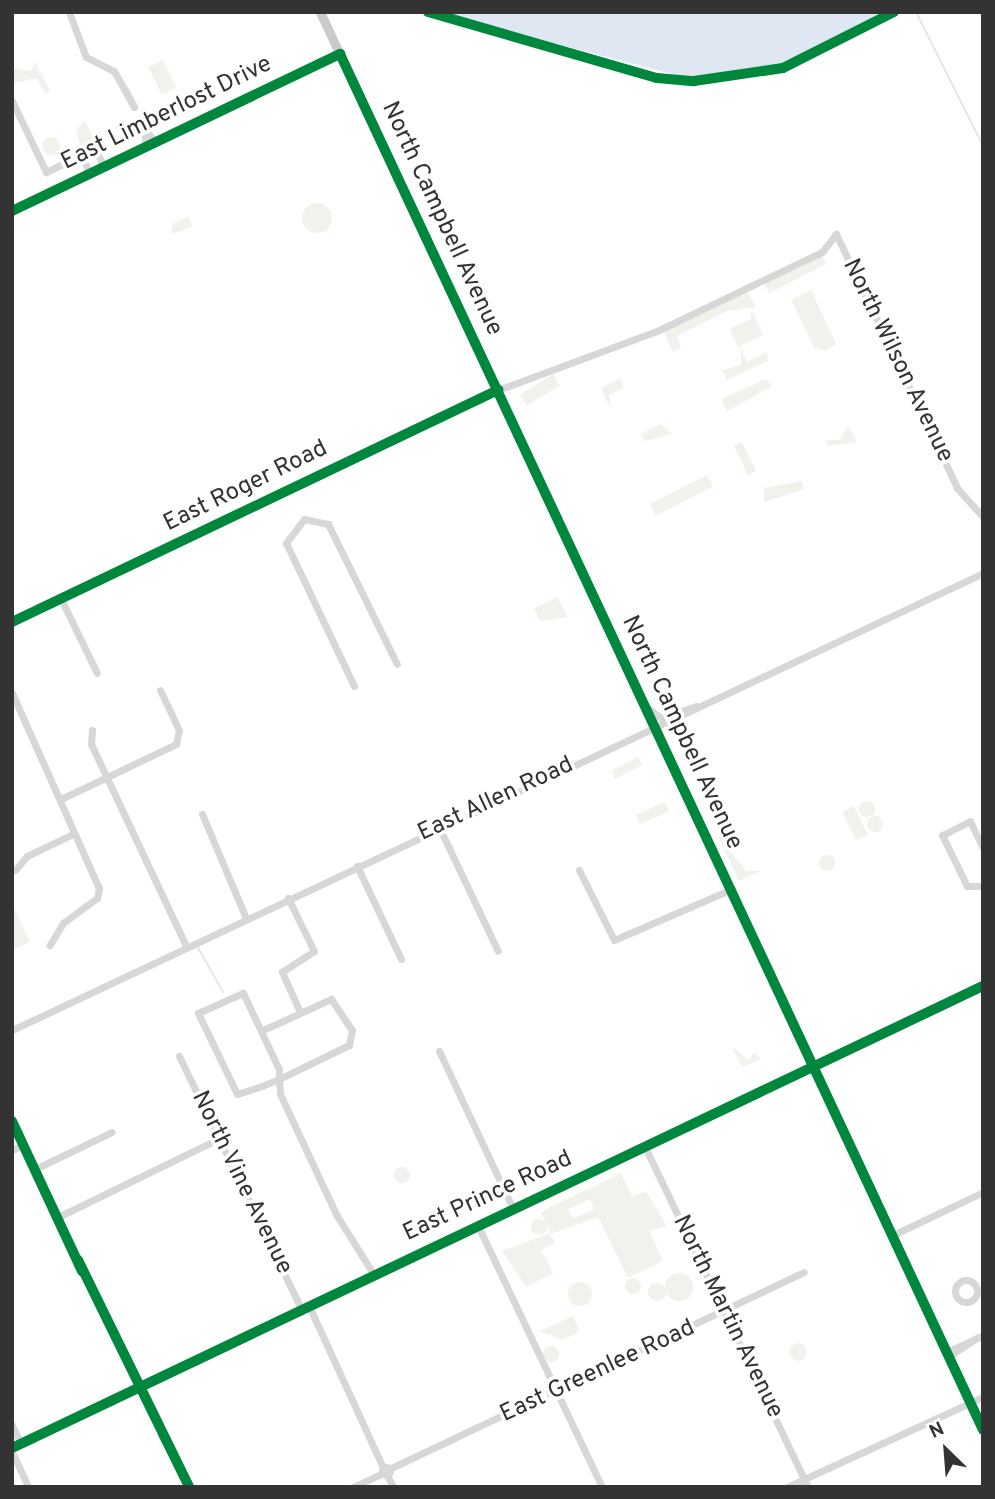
<!DOCTYPE html>
<html>
<head>
<meta charset="utf-8">
<style>
  body { margin:0 }
  #map { position:relative; width:995px; height:1499px; overflow:hidden; background:#fff; font-family:Overpass,sans-serif }
  div>[style] { position:absolute }
  [style*='--x'] { left:calc(var(--x)*1px); top:calc(var(--y)*1px); width:calc(var(--w)*1px); rotate:calc(var(--a)*1deg) }
  .green>* { inset:0; background:#eff3ec; transform-origin:0 0 }
  .round { border-radius:50% }
  .water>* { inset:0; background:#dfe8f2 }
  .stream>* { height:2px; margin:-1px; padding:0 1px; transform-origin:1px; border-radius:1px; background:#dfe8f2 }
  .minor>* { height:7px; margin:-3.5px; padding:0 3.5px; transform-origin:3.5px; border-radius:3.5px; background:#d7d7d7 }
  .minor>.ring { margin:-3.5px; padding:0; box-sizing:content-box; background:none; border:7px solid #d7d7d7; border-radius:50% }
  .major>* { height:9px; margin:-4.5px; padding:0 4.5px; transform-origin:4.5px; border-radius:4.5px; background:#cacaca }
  .cycleway>* { height:10px; margin:-5px; padding:0 5px; transform-origin:5px; border-radius:5px; background:#00873e }
  span { translate:-50% -50%; white-space:nowrap; text-align:center; line-height:1.15; -webkit-text-stroke:7px #fff; paint-order:stroke }
  .street-label { font-size:24px; color:#333 }
  .frame { position:absolute; inset:0; border:14px solid #333; pointer-events:none }
  .north { position:absolute; left:911px; top:1415px; width:70px; height:70px; -webkit-text-stroke:5px #fff; paint-order:stroke; rotate:335deg; font-size:19px; font-weight:700; line-height:28px; text-align:center; color:#333 }
  .north::after { content:''; display:block; margin:auto; width:24px; height:32px; background:#333; clip-path:polygon(50% 0,100% 100%,50% 72%,0 100%) }
</style>
</head>
<body>
<div id="map">
  <div class="green">
    <div style="left:163px;top:60px;width:31px;height:16px;rotate:65deg"></div>
    <div style="clip-path:polygon(35px 62px,50px 91px,45px 94px,37px 78px,15px 83px,12px 77px,12px 68px,31px 71px)"></div>
    <div style="clip-path:polygon(85px 121px,94px 138px,81px 150px,76px 130px)"></div>
    <div class="round" style="left:42px;top:137px;width:18px;height:18px"></div>
    <div class="round" style="left:302px;top:203px;width:30px;height:30px"></div>
    <div style="clip-path:polygon(189px 216px,192px 227px,171px 234px,173px 224px)"></div>
    <div style="clip-path:polygon(822px 256px,826px 264px,769px 293px,764px 283px)"></div>
    <div style="clip-path:polygon(811px 290px,836px 344px,825px 351px,814px 347px,791px 300px)"></div>
    <div style="clip-path:polygon(747px 292px,756px 307px,727px 311px,677px 336px,681px 347px,673px 352px,663px 331px)"></div>
    <div style="clip-path:polygon(752px 311px,763px 335px,738px 347px,729px 329px,750px 320px)"></div>
    <div style="clip-path:polygon(741px 348px,747px 362px,767px 352px,768px 361px,727px 380px,722px 370px,741px 365px)"></div>
    <div style="left:553px;top:374px;width:13px;height:39px;rotate:58deg"></div>
    <div style="clip-path:polygon(620px 378px,624px 388px,609px 395px,611px 410px,601px 388px)"></div>
    <div style="clip-path:polygon(766px 379px,772px 386px,727px 411px,721px 399px)"></div>
    <div style="clip-path:polygon(660px 424px,672px 434px,645px 441px,641px 434px)"></div>
    <div style="clip-path:polygon(848px 425px,857px 442px,828px 446px,825px 440px,840px 440px)"></div>
    <div style="left:742px;top:442px;width:32px;height:9px;rotate:64deg"></div>
    <div style="left:707px;top:475px;width:13px;height:64px;rotate:63deg"></div>
    <div style="clip-path:polygon(802px 481px,804px 489px,764px 502px,764px 488px)"></div>
    <div style="clip-path:polygon(557px 597px,568px 617px,540px 621px,534px 609px)"></div>
    <div style="left:638px;top:757px;width:9px;height:30px;rotate:63deg"></div>
    <div class="round" style="left:859px;top:801px;width:16px;height:16px"></div>
    <div style="left:665px;top:802px;width:10px;height:32px;rotate:66deg"></div>
    <div style="left:854px;top:806px;width:32px;height:13px;rotate:64deg"></div>
    <div class="round" style="left:867px;top:816px;width:16px;height:16px"></div>
    <div style="clip-path:polygon(717px 834px,746px 871px,760px 871px,739px 881px)"></div>
    <div class="round" style="left:819px;top:855px;width:16px;height:16px"></div>
    <div style="clip-path:polygon(14px 908px,30px 942px,12px 950px,12px 909px)"></div>
    <div style="clip-path:polygon(732px 1047px,749px 1060px,754px 1053px,761px 1059px,742px 1067px)"></div>
    <div class="round" style="left:394px;top:1167px;width:16px;height:16px"></div>
    <div style="clip-path:polygon(evenodd,621px 1173px,632px 1196px,646px 1192px,667px 1226px,649px 1231px,663px 1261px,628px 1278px,598px 1217px,550px 1234px,555px 1243px,541px 1250px,553px 1273px,526px 1287px,502px 1251px,550px 1233px,541px 1212px,621px 1173px,590px 1199px,594px 1209px,573px 1219px,568px 1209px,590px 1199px)"></div>
    <div class="round" style="left:531px;top:1219px;width:16px;height:16px"></div>
    <div class="round" style="left:665px;top:1273px;width:28px;height:28px"></div>
    <div class="round" style="left:625px;top:1278px;width:16px;height:16px"></div>
    <div class="round" style="left:568px;top:1282px;width:24px;height:24px"></div>
    <div class="round" style="left:648px;top:1283px;width:18px;height:18px"></div>
    <div style="clip-path:polygon(573px 1316px,580px 1331px,563px 1340px,540px 1331px)"></div>
    <div class="round" style="left:789px;top:1343px;width:18px;height:18px"></div>
    <div class="round" style="left:543px;top:1346px;width:16px;height:16px"></div>
  </div>
  <div class="water">
    <div style="clip-path:polygon(436px 12px,885px 12px,781px 67px,687px 78px)"></div>
  </div>
  <div class="stream">
    <div style="--x:916;--y:12;--w:150;--a:63.4"></div>
    <div style="--x:197;--y:946;--w:53;--a:60.5"></div>
  </div>
  <div class="minor">
    <div style="--x:69;--y:12;--w:48;--a:69.3"></div>
    <div style="--x:86;--y:57;--w:31;--a:27"></div>
    <div style="--x:114;--y:71;--w:41;--a:60.9"></div>
    <div style="--x:134;--y:107;--w:19;--a:-118"></div>
    <div style="--x:12;--y:101;--w:79;--a:64.4"></div>
    <div style="--x:46;--y:172;--w:55;--a:-26.1"></div>
    <div style="--x:95;--y:148;--w:21;--a:65"></div>
    <div style="--x:147;--y:146;--w:25;--a:-104"></div>
    <div style="--x:141;--y:122;--w:25;--a:56"></div>
    <div style="--x:81;--y:155;--w:21;--a:65"></div>
    <div style="--x:12;--y:211;--w:364;--a:-25.6"></div>
    <div style="--x:61;--y:599;--w:82;--a:64.1"></div>
    <div style="--x:12;--y:622;--w:539;--a:-25.52"></div>
    <div style="--x:498;--y:390;--w:170;--a:-20.4"></div>
    <div style="--x:657;--y:331;--w:183;--a:-25.6"></div>
    <div style="--x:822;--y:252;--w:23;--a:-52"></div>
    <div style="--x:836;--y:234;--w:281;--a:64.5"></div>
    <div style="--x:957;--y:488;--w:39;--a:48"></div>
    <div style="--x:354;--y:686;--w:158;--a:-115.4"></div>
    <div style="--x:286;--y:543;--w:30;--a:-53"></div>
    <div style="--x:304;--y:519;--w:25;--a:12"></div>
    <div style="--x:328;--y:524;--w:156;--a:63.8"></div>
    <div style="--x:12;--y:693;--w:214;--a:66"></div>
    <div style="--x:99;--y:888;--w:10;--a:101"></div>
    <div style="--x:97;--y:898;--w:42;--a:143.7"></div>
    <div style="--x:63;--y:923;--w:26;--a:121"></div>
    <div style="--x:648;--y:708;--w:16;--a:38"></div>
    <div style="--x:661;--y:718;--w:37;--a:-19"></div>
    <div style="--x:92;--y:730;--w:14;--a:94"></div>
    <div style="--x:91;--y:744;--w:223;--a:64.8"></div>
    <div style="--x:63;--y:798;--w:125;--a:-25.5"></div>
    <div style="--x:176;--y:744;--w:14;--a:-78"></div>
    <div style="--x:179;--y:730;--w:44;--a:-115.4"></div>
    <div style="--x:202;--y:814;--w:113;--a:67.1"></div>
    <div style="--x:439;--y:827;--w:137;--a:64.6"></div>
    <div style="--x:983;--y:848;--w:30;--a:-116"></div>
    <div style="--x:970;--y:821;--w:31;--a:153"></div>
    <div style="--x:942;--y:835;--w:57;--a:63.9"></div>
    <div style="--x:967;--y:886;--w:16;--a:0"></div>
    <div style="--x:357;--y:866;--w:103;--a:64.7"></div>
    <div style="--x:15;--y:870;--w:18;--a:-49"></div>
    <div style="--x:27;--y:856;--w:51;--a:-25.6"></div>
    <div style="--x:579;--y:870;--w:78;--a:63.4"></div>
    <div style="--x:614;--y:940;--w:129;--a:-23.4"></div>
    <div style="--x:288;--y:898;--w:59;--a:63.9"></div>
    <div style="--x:314;--y:951;--w:38;--a:147"></div>
    <div style="--x:282;--y:972;--w:44;--a:65.8"></div>
    <div style="--x:12;--y:1030;--w:1073;--a:-25.2"></div>
    <div style="--x:263;--y:1030;--w:75;--a:-24.5"></div>
    <div style="--x:331;--y:999;--w:37;--a:56"></div>
    <div style="--x:352;--y:1030;--w:15;--a:101"></div>
    <div style="--x:349;--y:1045;--w:78;--a:154.1"></div>
    <div style="--x:279;--y:1079;--w:18;--a:158"></div>
    <div style="--x:262;--y:1086;--w:26;--a:162"></div>
    <div style="--x:237;--y:1094;--w:90;--a:-115.7"></div>
    <div style="--x:198;--y:1013;--w:49;--a:-24"></div>
    <div style="--x:243;--y:993;--w:84;--a:64.7"></div>
    <div style="--x:279;--y:1069;--w:10;--a:90"></div>
    <div style="--x:279;--y:1079;--w:15;--a:86"></div>
    <div style="--x:280;--y:1094;--w:135;--a:65"></div>
    <div style="--x:337;--y:1216;--w:70;--a:57.9"></div>
    <div style="--x:439;--y:1051;--w:174;--a:64.9"></div>
    <div style="--x:179;--y:1056;--w:282;--a:64.2"></div>
    <div style="--x:12;--y:1121;--w:213;--a:64.4"></div>
    <div style="--x:645;--y:1147;--w:377;--a:64.4"></div>
    <div style="--x:12;--y:1150;--w:12;--a:-24"></div>
    <div style="--x:35;--y:1169;--w:85;--a:-25.7"></div>
    <div style="--x:58;--y:1217;--w:180;--a:-26"></div>
    <div style="--x:478;--y:1226;--w:289;--a:64.6"></div>
    <div style="--x:893;--y:1235;--w:100;--a:-25.5"></div>
    <div style="--x:78;--y:1260;--w:253;--a:63.9"></div>
    <div class="ring" style="left:955px;top:1280px;width:15px;height:15px"></div>
    <div style="--x:309;--y:1306;--w:178;--a:65.4"></div>
    <div style="--x:947;--y:1352;--w:40;--a:-25"></div>
    <div style="--x:949;--y:1356;--w:33;--a:-33"></div>
    <div style="--x:12;--y:1425;--w:21;--a:65"></div>
    <div style="--x:161;--y:1435;--w:49;--a:60.8"></div>
    <div style="--x:12;--y:1452;--w:38;--a:65"></div>
    <div class="ring" style="left:382px;top:1467px;width:1px;height:1px"></div>
    <div style="--x:389;--y:1469;--w:459;--a:-25.4"></div>
    <div style="--x:387;--y:1475;--w:13;--a:63"></div>
    <div style="--x:353;--y:1487;--w:33;--a:-25"></div>
    <div style="--x:787;--y:1487;--w:216;--a:-24.7"></div>
  </div>
  <div class="major">
    <div style="--x:320;--y:12;--w:1565;--a:64.94"></div>
    <div style="--x:12;--y:1448;--w:1075;--a:-25.45"></div>
  </div>
  <div class="cycleway">
    <div style="--x:428;--y:12;--w:238;--a:16.1"></div>
    <div style="--x:657;--y:78;--w:37;--a:5"></div>
    <div style="--x:694;--y:81;--w:90;--a:-8.3"></div>
    <div style="--x:783;--y:68;--w:124;--a:-26.8"></div>
    <div style="--x:12;--y:211;--w:364;--a:-25.6"></div>
    <div style="--x:340;--y:54;--w:1519;--a:64.95"></div>
    <div style="--x:12;--y:622;--w:539;--a:-25.52"></div>
    <div style="--x:12;--y:1121;--w:166;--a:65"></div>
    <div style="--x:78;--y:1260;--w:253;--a:63.9"></div>
    <div style="--x:12;--y:1448;--w:1075;--a:-25.45"></div>
  </div>
  <div class="street-label">
    <span style="left:167px;top:114px;rotate:-26deg">East Limberlost Drive</span>
    <span style="left:441px;top:219px;rotate:65deg">North Campbell Avenue</span>
    <span style="left:897px;top:361px;rotate:64deg">North Wilson Avenue</span>
    <span style="left:246px;top:487px;rotate:-26deg">East Roger Road</span>
    <span style="left:681px;top:733px;rotate:65deg">North Campbell Avenue</span>
    <span style="left:496px;top:800px;rotate:-25deg">East Allen Road</span>
    <span style="left:241px;top:1183px;rotate:64deg">North Vine Avenue</span>
    <span style="left:488px;top:1197px;rotate:-25deg">East Prince Road</span>
    <span style="left:727px;top:1317px;rotate:64deg">North Martin Avenue</span>
    <span style="left:598px;top:1372px;rotate:-25deg">East Greenlee Road</span>
  </div>
  <div class="frame"></div>
  <div class="north">N</div>
</div>
</body>
</html>
